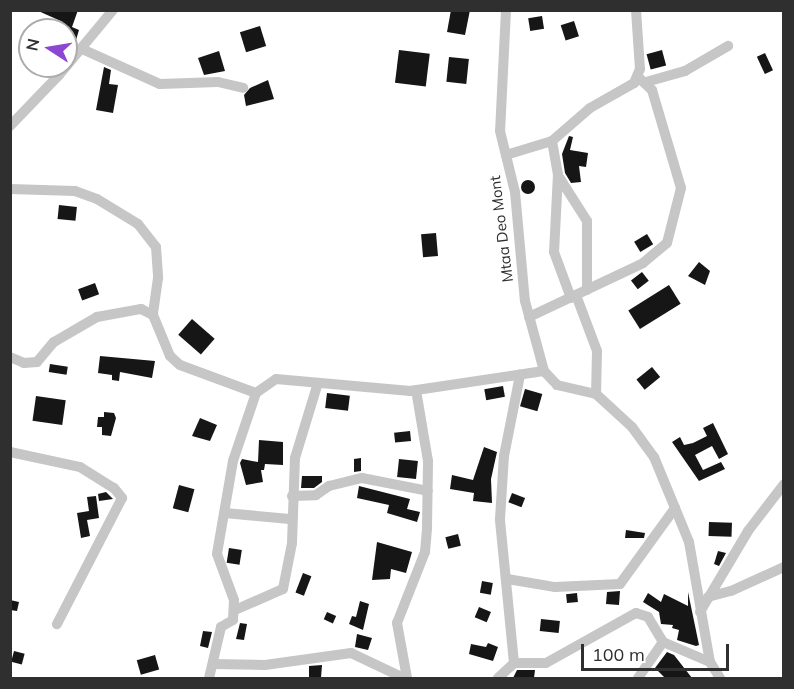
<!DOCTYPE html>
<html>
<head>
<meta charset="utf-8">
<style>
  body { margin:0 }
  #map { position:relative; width:794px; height:689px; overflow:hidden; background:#fff; font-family:Mulish,sans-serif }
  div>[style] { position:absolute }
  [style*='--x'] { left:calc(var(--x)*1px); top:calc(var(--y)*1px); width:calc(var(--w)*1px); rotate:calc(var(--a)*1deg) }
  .building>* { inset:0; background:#161616; transform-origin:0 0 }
  .round { border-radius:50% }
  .minor>* { height:10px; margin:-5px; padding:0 5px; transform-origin:5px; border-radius:5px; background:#c6c6c6 }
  span { translate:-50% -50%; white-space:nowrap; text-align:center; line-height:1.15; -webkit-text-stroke:6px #fff; paint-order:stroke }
  .street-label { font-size:15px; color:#2f2f2f }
  .frame { position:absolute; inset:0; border:12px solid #2f2f2f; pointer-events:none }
  .north { position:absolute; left:18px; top:18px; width:60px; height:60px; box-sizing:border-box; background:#fff; border:2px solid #acacac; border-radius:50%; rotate:282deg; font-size:16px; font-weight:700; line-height:24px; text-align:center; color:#2f2f2f }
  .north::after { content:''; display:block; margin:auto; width:21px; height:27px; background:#8d46d1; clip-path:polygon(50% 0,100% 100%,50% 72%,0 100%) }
  .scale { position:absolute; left:581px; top:644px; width:148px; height:27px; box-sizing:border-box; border:3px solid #2f2f2f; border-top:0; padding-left:8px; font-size:18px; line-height:21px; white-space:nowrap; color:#2f2f2f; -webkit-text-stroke:4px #fff; paint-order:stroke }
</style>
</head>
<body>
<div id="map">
  <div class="building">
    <div style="clip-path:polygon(36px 10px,78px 10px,72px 27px,79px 30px,76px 40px,66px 36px,66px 30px,60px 30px,63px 22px)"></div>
    <div style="clip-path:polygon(451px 10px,470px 10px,465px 35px,447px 32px)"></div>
    <div style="left:542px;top:16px;width:13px;height:14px;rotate:81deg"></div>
    <div style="left:574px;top:21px;width:16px;height:14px;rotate:72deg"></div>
    <div style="left:260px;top:26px;width:21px;height:21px;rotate:73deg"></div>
    <div style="left:399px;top:50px;width:31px;height:33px;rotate:7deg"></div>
    <div style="left:662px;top:50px;width:16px;height:16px;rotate:75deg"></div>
    <div style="clip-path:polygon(219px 51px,225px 71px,204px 75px,198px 58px)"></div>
    <div style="left:765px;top:53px;width:19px;height:9px;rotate:65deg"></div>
    <div style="left:449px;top:57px;width:20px;height:25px;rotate:6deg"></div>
    <div style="clip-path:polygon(104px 67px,111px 70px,109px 84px,118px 85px,113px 113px,96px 110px)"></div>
    <div style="clip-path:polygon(268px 80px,274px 99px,246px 106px,244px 95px,250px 88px)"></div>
    <div style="clip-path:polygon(569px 136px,573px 137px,570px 150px,588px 153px,586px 167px,579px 166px,581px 182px,571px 183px,565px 173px,562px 154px)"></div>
    <div class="round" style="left:521px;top:180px;width:14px;height:14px"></div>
    <div style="left:59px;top:205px;width:18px;height:14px;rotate:6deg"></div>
    <div style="left:436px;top:233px;width:23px;height:15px;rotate:85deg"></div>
    <div style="left:647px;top:234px;width:12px;height:15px;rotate:59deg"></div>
    <div style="clip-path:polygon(699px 262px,710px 271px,705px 285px,688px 276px)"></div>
    <div style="left:642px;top:272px;width:11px;height:14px;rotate:52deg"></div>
    <div style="left:95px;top:283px;width:12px;height:18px;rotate:70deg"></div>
    <div style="left:669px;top:285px;width:22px;height:48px;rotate:58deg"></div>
    <div style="left:192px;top:319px;width:30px;height:21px;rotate:41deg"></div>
    <div style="clip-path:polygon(100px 356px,155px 361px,152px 378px,120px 372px,119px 381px,112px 380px,112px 375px,98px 373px)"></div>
    <div style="left:50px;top:364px;width:18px;height:8px;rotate:9deg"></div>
    <div style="left:652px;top:367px;width:13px;height:20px;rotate:51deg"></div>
    <div style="left:503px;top:386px;width:11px;height:19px;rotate:80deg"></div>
    <div style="left:525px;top:389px;width:18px;height:18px;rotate:16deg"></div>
    <div style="left:327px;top:393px;width:23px;height:15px;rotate:7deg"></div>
    <div style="left:36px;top:396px;width:30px;height:25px;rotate:8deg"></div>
    <div style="clip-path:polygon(104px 412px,114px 413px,116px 418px,111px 436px,102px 435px,102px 427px,97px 427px,98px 417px,104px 417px)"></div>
    <div style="clip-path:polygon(200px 418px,217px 425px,210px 441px,192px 436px)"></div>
    <div style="clip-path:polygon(713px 423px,728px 454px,719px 459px,712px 446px,695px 455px,703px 470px,721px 462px,725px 469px,699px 481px,672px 442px,680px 437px,684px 445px,693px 443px,707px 436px,703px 428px)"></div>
    <div style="left:410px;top:431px;width:10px;height:16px;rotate:84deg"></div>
    <div style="clip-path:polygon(259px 440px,283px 442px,283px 465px,265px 464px,264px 470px,261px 470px,263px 482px,246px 485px,240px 463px,242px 459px,258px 462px)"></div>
    <div style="clip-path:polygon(484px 447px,497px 452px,491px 479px,492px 503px,473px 501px,474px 493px,450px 489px,452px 475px,473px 480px)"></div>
    <div style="clip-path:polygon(361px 458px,361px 471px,354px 472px,354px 459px)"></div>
    <div style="left:399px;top:459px;width:19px;height:18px;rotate:6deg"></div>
    <div style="clip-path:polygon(302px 476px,322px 476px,322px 482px,314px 488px,301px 488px)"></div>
    <div style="left:179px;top:485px;width:16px;height:24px;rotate:15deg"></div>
    <div style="clip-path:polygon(359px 486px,410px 499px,407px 509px,420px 512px,417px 522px,387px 513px,389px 505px,357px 498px)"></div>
    <div style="clip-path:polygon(106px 492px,113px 499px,99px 501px,98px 494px)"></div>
    <div style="left:512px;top:493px;width:14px;height:10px;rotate:21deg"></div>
    <div style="clip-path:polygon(96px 496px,99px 518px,87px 520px,90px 536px,81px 538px,77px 513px,89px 511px,87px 497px)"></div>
    <div style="left:709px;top:522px;width:23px;height:14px;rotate:2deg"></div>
    <div style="clip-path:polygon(626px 530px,645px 533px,644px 538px,625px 538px)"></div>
    <div style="left:458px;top:534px;width:12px;height:13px;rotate:76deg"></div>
    <div style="clip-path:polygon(377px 542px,412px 552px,406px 573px,391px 569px,390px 579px,372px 580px)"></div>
    <div style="left:229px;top:548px;width:13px;height:15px;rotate:9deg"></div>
    <div style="clip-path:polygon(718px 551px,726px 553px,719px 566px,714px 564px)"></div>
    <div style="left:303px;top:573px;width:9px;height:21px;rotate:21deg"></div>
    <div style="left:482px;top:581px;width:11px;height:12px;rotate:10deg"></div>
    <div style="clip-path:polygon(620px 591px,619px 605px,606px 604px,607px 592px)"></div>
    <div style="clip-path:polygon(688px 592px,699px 645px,696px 646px,677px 640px,679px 630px,672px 628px,673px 625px,661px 624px,659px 612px,643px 602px,648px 593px,661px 602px,664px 594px,688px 606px)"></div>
    <div style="left:577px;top:593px;width:9px;height:11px;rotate:84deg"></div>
    <div style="clip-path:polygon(10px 600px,19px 602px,17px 611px,10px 610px)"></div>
    <div style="clip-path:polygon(360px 601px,369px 604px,363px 630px,349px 624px,352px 616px,356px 617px)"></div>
    <div style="left:479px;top:607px;width:13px;height:11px;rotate:23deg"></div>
    <div style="left:327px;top:612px;width:10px;height:8px;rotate:24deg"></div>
    <div style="left:541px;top:619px;width:19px;height:12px;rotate:6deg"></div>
    <div style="clip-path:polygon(240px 623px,247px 624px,244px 640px,236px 639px)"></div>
    <div style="clip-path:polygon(203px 631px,212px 632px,208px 648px,200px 646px)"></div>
    <div style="clip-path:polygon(357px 634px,372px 638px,368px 650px,355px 647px)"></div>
    <div style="clip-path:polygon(488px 643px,498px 647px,493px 661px,469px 654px,471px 644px,486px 647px)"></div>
    <div style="left:14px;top:651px;width:11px;height:11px;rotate:15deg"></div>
    <div style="clip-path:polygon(667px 652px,674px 655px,692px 678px,665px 678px,655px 668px)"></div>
    <div style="left:155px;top:655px;width:15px;height:19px;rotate:74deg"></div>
    <div style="clip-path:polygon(322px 665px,321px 678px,309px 678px,309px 666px)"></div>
    <div style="clip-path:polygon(517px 670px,535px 670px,534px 678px,513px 678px)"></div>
  </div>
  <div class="minor">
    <div style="--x:506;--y:10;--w:121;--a:92.8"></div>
    <div style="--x:500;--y:131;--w:63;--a:76.2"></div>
    <div style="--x:515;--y:192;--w:109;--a:84.8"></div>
    <div style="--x:525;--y:301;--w:73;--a:74.8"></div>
    <div style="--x:544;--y:371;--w:19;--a:47"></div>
    <div style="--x:557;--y:385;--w:40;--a:13"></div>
    <div style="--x:596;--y:394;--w:49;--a:42.5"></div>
    <div style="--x:632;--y:427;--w:37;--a:54"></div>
    <div style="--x:654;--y:457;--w:92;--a:67.6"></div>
    <div style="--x:689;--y:542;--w:122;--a:80.1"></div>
    <div style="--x:710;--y:662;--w:19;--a:58"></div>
    <div style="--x:82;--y:49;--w:85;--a:24.2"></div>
    <div style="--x:160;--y:84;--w:58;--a:-2"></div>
    <div style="--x:218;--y:82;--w:26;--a:13"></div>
    <div style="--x:646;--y:82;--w:41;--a:-15.8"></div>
    <div style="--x:685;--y:71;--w:50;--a:-30.2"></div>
    <div style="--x:10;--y:126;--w:71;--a:-46.1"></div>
    <div style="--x:59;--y:75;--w:85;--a:-50.3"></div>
    <div style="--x:552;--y:141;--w:34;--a:80"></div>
    <div style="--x:558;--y:174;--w:78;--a:92.9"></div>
    <div style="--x:554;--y:252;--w:49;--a:69.7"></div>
    <div style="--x:506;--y:155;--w:48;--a:-16.9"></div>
    <div style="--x:552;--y:141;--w:50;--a:-41"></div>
    <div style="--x:590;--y:108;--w:51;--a:-29.6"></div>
    <div style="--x:634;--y:83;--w:15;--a:-67"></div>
    <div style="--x:640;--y:69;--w:59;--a:-93.9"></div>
    <div style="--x:559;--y:177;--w:52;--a:57.5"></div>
    <div style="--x:587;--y:221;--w:69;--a:90"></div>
    <div style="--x:10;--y:189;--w:65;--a:1.8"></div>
    <div style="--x:75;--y:191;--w:23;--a:20"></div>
    <div style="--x:97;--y:199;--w:48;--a:31.4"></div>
    <div style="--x:138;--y:224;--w:29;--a:52"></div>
    <div style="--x:156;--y:247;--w:31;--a:86"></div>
    <div style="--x:158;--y:278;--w:37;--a:98"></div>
    <div style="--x:576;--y:295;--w:60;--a:69.4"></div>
    <div style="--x:597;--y:351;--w:43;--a:91.3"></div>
    <div style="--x:529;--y:317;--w:126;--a:-25.3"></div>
    <div style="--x:643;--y:263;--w:31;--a:-40"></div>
    <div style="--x:667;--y:243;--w:57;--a:-75.7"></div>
    <div style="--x:681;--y:188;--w:102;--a:-106.5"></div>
    <div style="--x:652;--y:90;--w:18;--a:-137"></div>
    <div style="--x:10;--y:357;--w:15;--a:23"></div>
    <div style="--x:24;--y:363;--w:13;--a:-4"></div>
    <div style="--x:37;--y:362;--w:26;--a:-50"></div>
    <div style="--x:54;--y:342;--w:50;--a:-30.2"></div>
    <div style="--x:97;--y:317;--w:45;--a:-10.3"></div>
    <div style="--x:141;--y:309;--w:13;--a:27"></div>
    <div style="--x:153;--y:315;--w:44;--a:67.5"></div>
    <div style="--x:170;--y:356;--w:13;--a:42"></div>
    <div style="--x:180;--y:365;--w:81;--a:20.2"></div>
    <div style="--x:256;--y:393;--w:72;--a:108.7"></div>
    <div style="--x:233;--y:461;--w:94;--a:99.8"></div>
    <div style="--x:217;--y:554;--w:49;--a:69.7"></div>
    <div style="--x:234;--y:600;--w:20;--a:93"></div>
    <div style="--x:233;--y:620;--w:14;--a:150"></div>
    <div style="--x:221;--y:627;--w:52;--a:103.2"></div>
    <div style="--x:256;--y:393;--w:24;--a:-35"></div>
    <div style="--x:276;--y:379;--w:135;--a:5.1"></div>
    <div style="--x:410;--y:391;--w:135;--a:-8.5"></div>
    <div style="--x:10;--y:452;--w:72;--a:12.1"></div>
    <div style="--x:80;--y:467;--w:40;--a:32"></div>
    <div style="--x:114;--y:488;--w:13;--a:51"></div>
    <div style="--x:122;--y:498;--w:142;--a:117.3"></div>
    <div style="--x:292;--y:496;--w:24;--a:-2"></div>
    <div style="--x:316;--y:495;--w:16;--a:-35"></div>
    <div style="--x:329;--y:486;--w:34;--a:-14"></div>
    <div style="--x:362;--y:478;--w:67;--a:11.1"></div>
    <div style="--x:225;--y:513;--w:65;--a:5.3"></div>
    <div style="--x:507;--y:579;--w:49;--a:9.5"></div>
    <div style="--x:555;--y:587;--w:65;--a:-2.6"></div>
    <div style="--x:620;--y:584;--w:94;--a:-54.1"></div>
    <div style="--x:708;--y:597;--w:24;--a:-15"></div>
    <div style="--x:731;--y:591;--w:58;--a:-24.4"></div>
    <div style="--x:235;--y:610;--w:52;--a:-23.6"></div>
    <div style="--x:283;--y:589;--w:47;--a:-78.9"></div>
    <div style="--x:292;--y:543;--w:85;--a:-88"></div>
    <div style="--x:295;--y:458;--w:78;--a:-73"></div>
    <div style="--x:700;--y:612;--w:94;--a:-59.3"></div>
    <div style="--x:748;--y:531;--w:59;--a:-52.5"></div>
    <div style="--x:514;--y:663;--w:32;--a:0"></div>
    <div style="--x:546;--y:663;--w:103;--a:-29.1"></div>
    <div style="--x:636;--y:613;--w:13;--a:18"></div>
    <div style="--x:648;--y:617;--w:29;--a:59"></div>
    <div style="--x:663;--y:642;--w:51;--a:23.1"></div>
    <div style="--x:213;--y:664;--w:52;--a:1.1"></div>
    <div style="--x:265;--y:665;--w:87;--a:-7.9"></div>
    <div style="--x:351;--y:653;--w:59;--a:25.3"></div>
    <div style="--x:407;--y:678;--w:56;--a:-100.3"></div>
    <div style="--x:397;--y:623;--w:76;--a:-68.5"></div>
    <div style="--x:425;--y:552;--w:25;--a:-85"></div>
    <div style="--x:427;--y:527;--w:66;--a:-89.1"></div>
    <div style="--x:428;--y:461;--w:72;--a:-99.6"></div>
    <div style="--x:498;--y:678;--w:22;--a:-43"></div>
    <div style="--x:514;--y:663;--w:145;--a:-95.6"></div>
    <div style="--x:500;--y:519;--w:63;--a:-86.4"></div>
    <div style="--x:504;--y:456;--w:83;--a:-78.8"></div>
    <div style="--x:638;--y:678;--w:44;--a:-55.2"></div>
  </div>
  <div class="street-label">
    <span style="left:501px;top:229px;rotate:-97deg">Mtaa Deo Mont</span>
  </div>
  <div class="frame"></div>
  <div class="north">N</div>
  <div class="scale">100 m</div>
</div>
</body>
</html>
